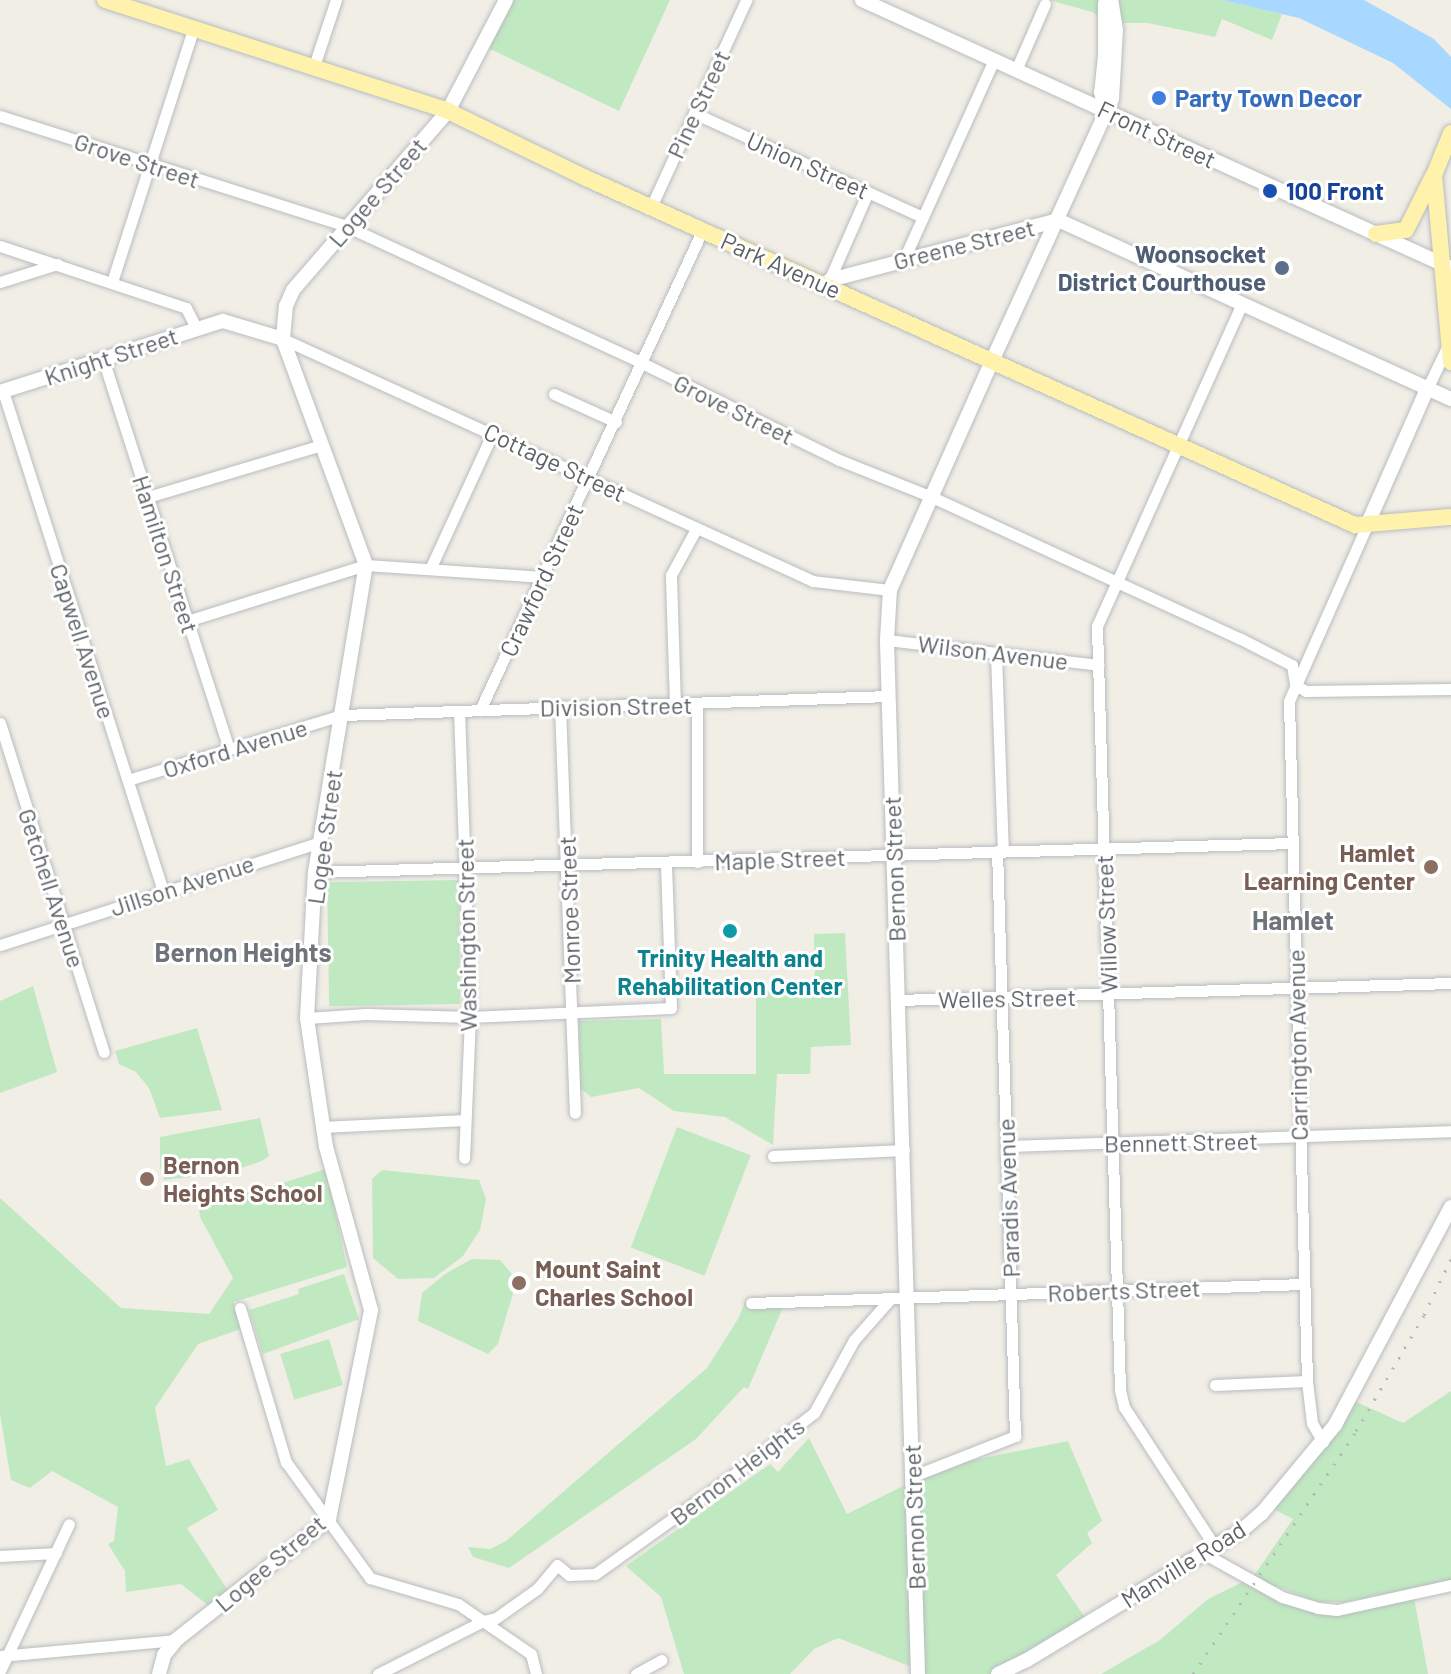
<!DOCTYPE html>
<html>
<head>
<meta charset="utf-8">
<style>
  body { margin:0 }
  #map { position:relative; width:1451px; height:1674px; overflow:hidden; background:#f1eee6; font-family:Barlow,sans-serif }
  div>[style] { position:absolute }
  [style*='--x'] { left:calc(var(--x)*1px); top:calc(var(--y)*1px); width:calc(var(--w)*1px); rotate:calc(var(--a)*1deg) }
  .green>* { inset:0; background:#c1e9c1; transform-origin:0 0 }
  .water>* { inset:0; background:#a8d8ff }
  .roads { filter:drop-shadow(0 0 2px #b8bcc0) drop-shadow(0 0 2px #b8bcc0) }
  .minor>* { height:11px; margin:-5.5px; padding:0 5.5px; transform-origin:5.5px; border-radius:5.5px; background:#fff }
  .tertiary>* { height:14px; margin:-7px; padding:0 7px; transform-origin:7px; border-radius:7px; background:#fff }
  .secondary>* { height:14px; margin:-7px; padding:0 7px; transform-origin:7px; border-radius:7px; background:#fff }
  .primary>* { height:16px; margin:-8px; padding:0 8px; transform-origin:8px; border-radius:8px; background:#fff2ad }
  .rail>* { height:3px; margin-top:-1.5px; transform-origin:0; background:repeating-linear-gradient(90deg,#b5b6b7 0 2px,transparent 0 12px) }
  .dots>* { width:22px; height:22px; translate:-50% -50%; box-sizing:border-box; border:4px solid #fff; border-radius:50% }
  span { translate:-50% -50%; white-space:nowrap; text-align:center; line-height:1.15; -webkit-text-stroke:6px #fff; paint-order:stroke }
  .shop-label { font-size:24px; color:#366cbe; font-weight:700 }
  .left { translate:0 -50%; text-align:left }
  .street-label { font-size:24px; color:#5d6267 }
  .transit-label { font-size:24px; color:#164399; font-weight:700 }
  .service-label { font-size:24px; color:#4e5e75; font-weight:700 }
  .right { translate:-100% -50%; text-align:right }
  .education-label { font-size:24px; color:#785e54; font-weight:700 }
  .culture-label { font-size:24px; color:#0d838f; font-weight:700 }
  .neighbourhood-label { font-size:26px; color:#6e7479; font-weight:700 }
</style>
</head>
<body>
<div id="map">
  <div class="green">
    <div style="clip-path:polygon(505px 0,670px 0,619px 111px,488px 48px)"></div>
    <div style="clip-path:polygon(1049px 0,1222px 0,1282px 14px,1272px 40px,1222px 19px,1215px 37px,1148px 23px,1111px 23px,1092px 12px)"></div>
    <div style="left:458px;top:880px;width:124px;height:131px;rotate:89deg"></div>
    <div style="clip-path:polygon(845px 933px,851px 1045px,811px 1047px,810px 1074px,777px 1074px,773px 1145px,725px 1117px,674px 1111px,639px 1088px,591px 1097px,580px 1088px,579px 1021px,661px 1019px,664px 1074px,756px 1074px,756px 992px,815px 989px,814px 934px)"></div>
    <div style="clip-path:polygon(33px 986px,57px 1072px,0 1093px,0 1001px)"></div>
    <div style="clip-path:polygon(197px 1028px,222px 1110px,160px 1118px,149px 1088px,136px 1072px,119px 1064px,115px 1051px)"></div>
    <div style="clip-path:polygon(260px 1118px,269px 1156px,262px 1161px,226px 1173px,164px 1180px,160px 1167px,160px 1137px)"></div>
    <div style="left:677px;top:1127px;width:79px;height:129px;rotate:21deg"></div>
    <div style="clip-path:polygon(326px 1169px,347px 1267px,234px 1302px,241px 1329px,198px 1344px,155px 1408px,166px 1466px,189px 1459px,218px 1510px,187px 1528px,229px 1592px,209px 1606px,181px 1584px,126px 1592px,125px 1571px,108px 1544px,114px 1541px,118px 1507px,52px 1471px,30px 1488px,11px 1480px,0 1414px,0 1198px,121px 1308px,209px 1314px,233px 1278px,200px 1217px,198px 1201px,261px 1190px)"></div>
    <div style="clip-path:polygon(382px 1170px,479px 1180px,486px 1199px,480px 1230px,463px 1256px,434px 1278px,398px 1279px,373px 1258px,372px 1179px)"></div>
    <div style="clip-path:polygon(472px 1259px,500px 1260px,517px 1280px,498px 1344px,488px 1354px,418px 1321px,422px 1293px,445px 1274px)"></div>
    <div style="clip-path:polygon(344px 1274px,359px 1319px,263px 1354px,249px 1310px,299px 1294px,298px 1289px)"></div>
    <div style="clip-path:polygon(746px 1300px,786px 1300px,748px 1389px,744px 1387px,696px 1439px,509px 1568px,473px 1557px,468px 1547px,490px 1549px,506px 1541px,707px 1368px,738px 1319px)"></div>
    <div style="left:329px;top:1339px;width:48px;height:51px;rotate:73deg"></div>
    <div style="clip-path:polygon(1451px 1391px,1451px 1580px,1345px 1602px,1317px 1602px,1276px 1586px,1270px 1593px,1304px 1610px,1339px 1614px,1414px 1597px,1428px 1674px,1101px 1674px,1160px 1640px,1208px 1599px,1253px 1577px,1293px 1519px,1271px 1508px,1352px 1400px,1403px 1423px)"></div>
    <div style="clip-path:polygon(809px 1438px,847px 1514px,913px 1481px,968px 1461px,1068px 1441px,1102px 1521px,1087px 1533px,1092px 1543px,1056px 1575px,1088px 1622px,994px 1674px,920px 1674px,919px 1670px,838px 1638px,814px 1649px,790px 1674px,684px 1674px,661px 1597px,626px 1566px,770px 1464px,778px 1472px)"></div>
  </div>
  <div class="water">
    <div style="clip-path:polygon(1222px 0,1364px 0,1434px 39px,1451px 57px,1451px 109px,1393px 63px,1299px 18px)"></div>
  </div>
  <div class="roads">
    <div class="minor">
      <div style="--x:314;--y:66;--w:70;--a:-71.6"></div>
      <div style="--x:1016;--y:70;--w:72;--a:-66.3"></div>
      <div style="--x:694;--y:113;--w:251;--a:24.5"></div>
      <div style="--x:0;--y:116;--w:363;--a:17.6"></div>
      <div style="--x:346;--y:226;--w:326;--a:24.8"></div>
      <div style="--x:642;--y:363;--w:220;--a:26.2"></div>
      <div style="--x:839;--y:460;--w:100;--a:21.7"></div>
      <div style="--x:932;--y:497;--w:338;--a:24.7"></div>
      <div style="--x:1239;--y:638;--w:59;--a:27"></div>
      <div style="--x:1292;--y:665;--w:20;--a:81"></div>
      <div style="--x:1295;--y:685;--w:13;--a:29"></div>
      <div style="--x:1306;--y:691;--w:145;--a:-0.8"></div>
      <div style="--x:651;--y:207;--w:228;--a:-65.3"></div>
      <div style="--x:0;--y:246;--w:196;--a:18.4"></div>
      <div style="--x:186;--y:308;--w:22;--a:63"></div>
      <div style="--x:904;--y:259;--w:218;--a:-65.7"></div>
      <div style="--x:0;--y:282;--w:60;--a:-17.5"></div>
      <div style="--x:112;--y:282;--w:266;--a:-72.2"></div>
      <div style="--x:828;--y:283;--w:99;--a:-66.3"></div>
      <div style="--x:283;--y:339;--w:583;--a:24.54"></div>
      <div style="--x:813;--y:581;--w:78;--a:6.7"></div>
      <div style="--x:103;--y:359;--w:409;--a:72.1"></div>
      <div style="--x:1427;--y:389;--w:51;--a:-64.4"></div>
      <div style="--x:3;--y:391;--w:525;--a:72.26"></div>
      <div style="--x:554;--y:394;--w:68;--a:24.3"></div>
      <div style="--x:148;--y:497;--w:181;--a:-16.7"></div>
      <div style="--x:431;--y:567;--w:149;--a:-65.3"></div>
      <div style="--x:187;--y:621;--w:188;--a:-17.4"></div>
      <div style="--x:366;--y:565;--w:178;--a:3.9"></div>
      <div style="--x:887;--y:640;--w:213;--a:6.7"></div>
      <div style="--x:996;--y:654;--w:196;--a:88"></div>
      <div style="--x:675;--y:705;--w:130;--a:-91.8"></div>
      <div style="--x:671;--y:575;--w:52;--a:-61.5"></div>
      <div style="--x:560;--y:706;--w:407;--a:87.9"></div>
      <div style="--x:480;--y:710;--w:528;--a:-65.13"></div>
      <div style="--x:459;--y:711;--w:306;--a:87.9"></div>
      <div style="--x:470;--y:1017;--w:141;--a:92.4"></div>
      <div style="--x:0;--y:723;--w:345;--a:72.5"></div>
      <div style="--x:128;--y:780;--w:224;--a:-16.9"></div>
      <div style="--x:342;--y:715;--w:547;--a:-1.99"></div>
      <div style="--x:697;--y:862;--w:158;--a:-90"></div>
      <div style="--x:315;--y:872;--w:977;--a:-1.7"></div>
      <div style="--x:0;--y:945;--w:336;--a:-17.8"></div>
      <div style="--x:898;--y:1000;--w:553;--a:-1.76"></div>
      <div style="--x:307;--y:1018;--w:59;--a:-3.9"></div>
      <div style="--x:366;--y:1014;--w:104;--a:1.7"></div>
      <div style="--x:470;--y:1017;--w:201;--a:-2.6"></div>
      <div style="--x:671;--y:1008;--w:145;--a:-92"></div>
      <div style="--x:322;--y:1127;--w:143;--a:-2.8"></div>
      <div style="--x:1006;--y:1146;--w:445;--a:-1.9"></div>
      <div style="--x:773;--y:1156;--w:131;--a:-2.6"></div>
      <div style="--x:751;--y:1303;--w:553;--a:-1.97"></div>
      <div style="--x:240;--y:1308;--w:161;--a:73.4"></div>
      <div style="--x:286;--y:1462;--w:143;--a:54.1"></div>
      <div style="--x:370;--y:1578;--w:92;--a:16.5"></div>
      <div style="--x:458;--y:1604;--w:88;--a:34.4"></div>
      <div style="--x:531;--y:1654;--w:21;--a:76"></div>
      <div style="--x:1215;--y:1385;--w:92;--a:-2.5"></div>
      <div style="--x:1323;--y:1442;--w:22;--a:-120"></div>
      <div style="--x:1312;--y:1423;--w:42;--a:-96.8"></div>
      <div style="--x:1307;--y:1381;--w:680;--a:-91.52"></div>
      <div style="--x:1289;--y:701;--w:195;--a:-66.1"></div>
      <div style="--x:913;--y:1476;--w:110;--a:-21.4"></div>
      <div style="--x:1015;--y:1436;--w:585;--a:-91.76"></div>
      <div style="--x:1215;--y:1547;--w:167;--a:-123"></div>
      <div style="--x:1124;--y:1407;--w:18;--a:-103"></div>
      <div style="--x:1120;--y:1389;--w:763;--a:-91.73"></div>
      <div style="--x:1097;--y:626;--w:352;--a:-65.8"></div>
      <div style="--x:1203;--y:1553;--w:90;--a:29.1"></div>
      <div style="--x:1282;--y:1597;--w:38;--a:17"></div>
      <div style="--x:1318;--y:1608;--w:19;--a:6"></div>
      <div style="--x:1337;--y:1610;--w:117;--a:-12.4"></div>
      <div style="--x:0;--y:1556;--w:56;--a:-3.1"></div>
      <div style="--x:0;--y:1656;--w:177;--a:-5.2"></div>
      <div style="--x:0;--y:1671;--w:162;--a:-64.9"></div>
      <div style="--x:378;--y:1674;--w:118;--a:-26.8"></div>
      <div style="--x:483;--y:1621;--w:13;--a:-13"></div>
      <div style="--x:496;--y:1618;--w:50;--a:-35.3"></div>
      <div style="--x:537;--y:1589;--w:31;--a:-50"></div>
      <div style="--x:557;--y:1565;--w:16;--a:40"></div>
      <div style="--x:569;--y:1575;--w:26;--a:-2"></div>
      <div style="--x:595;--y:1574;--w:158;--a:-35.5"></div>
      <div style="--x:724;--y:1482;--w:113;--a:-37.5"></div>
      <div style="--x:814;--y:1413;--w:83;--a:-61.3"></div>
      <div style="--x:854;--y:1340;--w:56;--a:-48.6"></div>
      <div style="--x:636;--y:1674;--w:29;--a:-29"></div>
    </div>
    <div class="tertiary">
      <div style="--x:862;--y:0;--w:647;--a:24.47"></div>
      <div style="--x:0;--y:392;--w:234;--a:-17.7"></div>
      <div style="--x:223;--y:321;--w:63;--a:16.7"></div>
      <div style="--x:1368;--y:523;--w:146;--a:-66.2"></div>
      <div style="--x:159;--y:1674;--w:20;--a:-75"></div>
      <div style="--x:164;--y:1655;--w:19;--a:-51"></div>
      <div style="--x:176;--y:1640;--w:195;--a:-38.3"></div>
      <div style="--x:329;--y:1519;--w:213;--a:-78.6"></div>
      <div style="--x:371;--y:1310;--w:169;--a:-105.4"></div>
      <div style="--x:326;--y:1147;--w:130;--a:-98.4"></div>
      <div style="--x:307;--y:1018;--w:146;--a:-86.9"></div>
      <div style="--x:315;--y:872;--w:311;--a:-80.6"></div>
      <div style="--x:366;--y:565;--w:241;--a:-110.2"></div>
      <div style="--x:283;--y:339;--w:33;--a:-85"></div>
      <div style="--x:286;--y:306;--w:17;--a:-66"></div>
      <div style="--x:293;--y:290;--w:237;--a:-49.1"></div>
      <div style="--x:448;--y:111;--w:125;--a:-62.4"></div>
      <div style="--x:918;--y:1674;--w:1034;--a:-91.72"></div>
      <div style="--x:887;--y:640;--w:50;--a:-86.6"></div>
      <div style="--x:890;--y:590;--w:251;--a:-66"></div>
    </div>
    <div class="secondary">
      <div style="--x:1105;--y:3;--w:53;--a:90"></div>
      <div style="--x:1105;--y:56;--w:36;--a:96"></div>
      <div style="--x:1101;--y:92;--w:18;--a:77"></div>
      <div style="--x:830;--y:280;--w:236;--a:-14.7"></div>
      <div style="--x:1058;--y:220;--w:432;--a:24.5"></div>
      <div style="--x:992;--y:361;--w:288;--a:-65.4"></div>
      <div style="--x:1112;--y:99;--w:69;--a:-86.7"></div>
      <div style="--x:1116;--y:30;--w:30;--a:-99"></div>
      <div style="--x:998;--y:1674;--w:32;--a:-26"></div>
      <div style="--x:1027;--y:1660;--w:250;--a:-31.1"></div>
      <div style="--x:1241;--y:1531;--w:28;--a:-41"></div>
      <div style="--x:1262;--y:1513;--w:114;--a:-50.3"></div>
      <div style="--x:1335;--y:1425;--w:247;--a:-62"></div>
    </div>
    <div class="primary">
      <div style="--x:105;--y:0;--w:361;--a:17.9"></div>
      <div style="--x:448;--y:111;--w:153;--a:25.9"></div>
      <div style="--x:586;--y:178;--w:844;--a:24.29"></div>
      <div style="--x:1355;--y:525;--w:96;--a:-4.8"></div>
      <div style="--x:1451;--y:133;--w:45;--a:112"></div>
      <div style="--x:1434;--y:175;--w:188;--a:84.8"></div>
      <div style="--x:1376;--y:234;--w:30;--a:-8"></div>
      <div style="--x:1406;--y:230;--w:60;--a:-63.4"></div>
    </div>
  </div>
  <div class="rail">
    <div style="--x:1193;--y:1674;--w:293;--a:-56.1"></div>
    <div style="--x:1356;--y:1431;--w:134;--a:-59.6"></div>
    <div style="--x:1424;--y:1315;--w:62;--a:-64.3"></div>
  </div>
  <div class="dots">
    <div style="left:1159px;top:98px;background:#3f7fe0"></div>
    <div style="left:1270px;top:191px;background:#1a4fb4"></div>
    <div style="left:1282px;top:268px;background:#5c6f8a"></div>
    <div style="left:1431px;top:867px;background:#8d6e63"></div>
    <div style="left:730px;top:931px;background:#0f9aa8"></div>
    <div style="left:147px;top:1179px;background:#8d6e63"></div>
    <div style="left:519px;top:1283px;background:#8d6e63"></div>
  </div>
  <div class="shop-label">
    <span class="left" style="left:1175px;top:98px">Party Town Decor</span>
  </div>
  <div class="street-label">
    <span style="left:698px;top:104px;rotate:-65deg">Pine Street</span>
    <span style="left:1157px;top:134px;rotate:25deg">Front Street</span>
    <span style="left:137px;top:160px;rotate:18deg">Grove Street</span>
    <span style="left:808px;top:165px;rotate:24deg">Union Street</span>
    <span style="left:377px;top:192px;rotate:-49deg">Logee Street</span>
    <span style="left:964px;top:244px;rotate:-14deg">Greene Street</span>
    <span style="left:781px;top:265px;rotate:24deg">Park Avenue</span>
    <span style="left:111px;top:356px;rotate:-18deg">Knight Street</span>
    <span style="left:734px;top:409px;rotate:26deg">Grove Street</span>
    <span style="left:555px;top:462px;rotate:25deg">Cottage Street</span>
    <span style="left:166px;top:554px;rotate:72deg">Hamilton Street</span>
    <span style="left:541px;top:580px;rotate:-65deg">Crawford Street</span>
    <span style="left:83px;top:641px;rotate:72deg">Capwell Avenue</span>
    <span style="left:993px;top:652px;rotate:7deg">Wilson Avenue</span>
    <span style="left:616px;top:706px;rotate:-1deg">Division Street</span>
    <span style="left:235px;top:748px;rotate:-17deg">Oxford Avenue</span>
    <span style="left:324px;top:837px;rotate:-82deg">Logee Street</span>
    <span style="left:780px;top:859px;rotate:-2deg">Maple Street</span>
    <span style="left:894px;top:869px;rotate:-92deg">Bernon Street</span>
    <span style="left:182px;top:885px;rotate:-18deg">Jillson Avenue</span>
    <span style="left:52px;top:888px;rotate:72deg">Getchell Avenue</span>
    <span style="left:569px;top:910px;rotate:-92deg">Monroe Street</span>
    <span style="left:1106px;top:924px;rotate:-92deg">Willow Street</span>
    <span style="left:466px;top:935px;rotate:-91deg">Washington Street</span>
    <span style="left:1007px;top:998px;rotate:-1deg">Welles Street</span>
    <span style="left:1297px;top:1045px;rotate:-91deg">Carrington Avenue</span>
    <span style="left:1181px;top:1142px;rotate:-1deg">Bennett Street</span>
    <span style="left:1008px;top:1198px;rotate:-92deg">Paradis Avenue</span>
    <span style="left:1124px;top:1290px;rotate:-2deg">Roberts Street</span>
    <span style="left:737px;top:1471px;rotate:-37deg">Bernon Heights</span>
    <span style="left:914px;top:1517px;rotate:-92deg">Bernon Street</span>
    <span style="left:270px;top:1563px;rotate:-40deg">Logee Street</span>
    <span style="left:1183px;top:1564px;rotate:-32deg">Manville Road</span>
  </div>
  <div class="transit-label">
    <span class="left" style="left:1286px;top:191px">100 Front</span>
  </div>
  <div class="service-label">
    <span class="right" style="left:1266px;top:268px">Woonsocket<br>District Courthouse</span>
  </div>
  <div class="education-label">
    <span class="right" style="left:1415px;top:867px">Hamlet<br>Learning Center</span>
    <span class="left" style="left:163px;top:1179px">Bernon<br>Heights School</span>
    <span class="left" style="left:535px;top:1283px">Mount Saint<br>Charles School</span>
  </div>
  <div class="culture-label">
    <span style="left:730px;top:972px">Trinity Health and<br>Rehabilitation Center</span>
  </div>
  <div class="neighbourhood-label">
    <span style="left:1293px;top:920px">Hamlet</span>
    <span style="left:243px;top:952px">Bernon Heights</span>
  </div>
</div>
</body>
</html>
